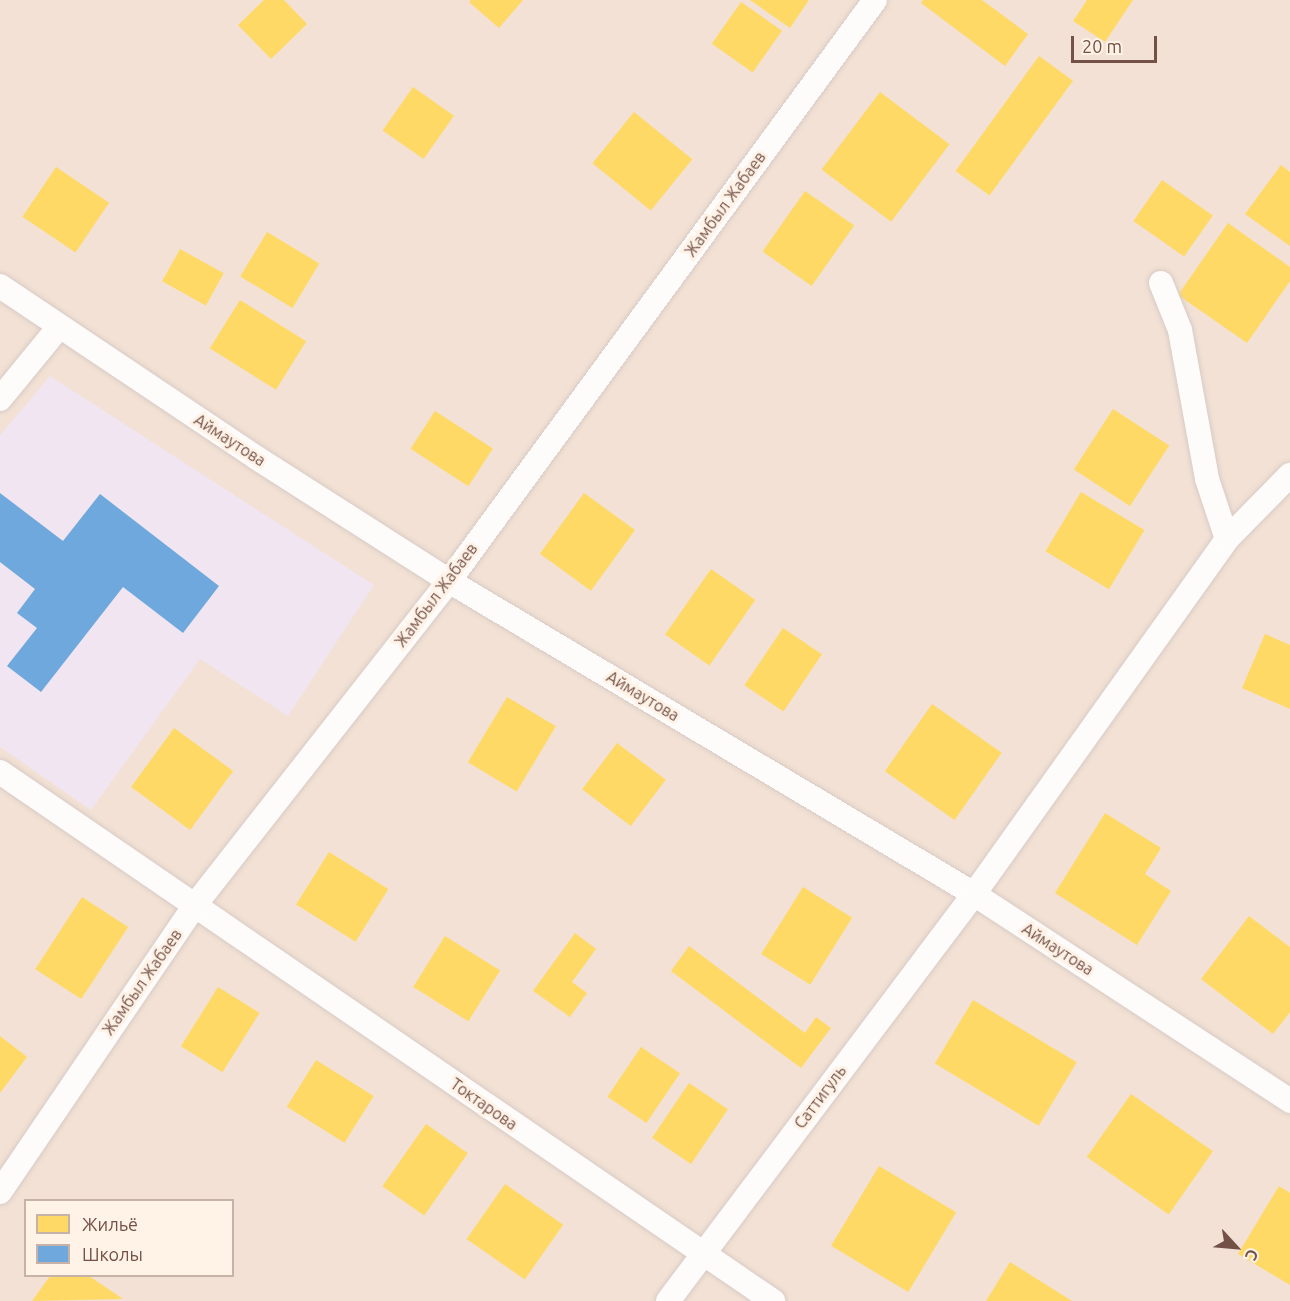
<!DOCTYPE html>
<html>
<head>
<meta charset="utf-8">
<style>
  body { margin:0 }
  #map { position:relative; width:1290px; height:1301px; overflow:hidden; background:#f7eee6; font-family:Ubuntu,sans-serif }
  div>[style] { position:absolute }
  [style*='--x'] { left:calc(var(--x)*1px); top:calc(var(--y)*1px); width:calc(var(--w)*1px); rotate:calc(var(--a)*1deg) }
  .residential>* { inset:0; background:#f2e1d4 }
  .education>* { inset:0; background:#f0e5f0 }
  .homes>* { inset:0; background:#ffd966; transform-origin:0 0 }
  .schools>* { inset:0; background:#6fa8dc }
  .roads { filter:drop-shadow(0 0 2px #d8cbc5) drop-shadow(0 0 2px #d8cbc5) }
  .street>* { height:24px; margin:-12px; padding:0 12px; transform-origin:12px; border-radius:12px; background:#fefcfb }
  span { translate:-50% -50%; white-space:nowrap; text-align:center; line-height:1.15; -webkit-text-stroke:6px #fff2e7; paint-order:stroke }
  .street-label { font-size:16px; color:#745147 }
  .legend { position:absolute; left:24px; top:1199px; width:210px; height:78px; box-sizing:border-box; background:#fff2e7; border:2px solid #c7b2a7; margin:0; padding:8px 10px; list-style:none; font-size:18px; color:#745147 }
  .legend li { display:flex; align-items:center; gap:12px; height:30px }
  .legend b { width:30px; border:2px solid #c7b2a7 }
  .north { position:absolute; left:1206px; top:1217px; width:60px; height:60px; -webkit-text-stroke:4px #fff2e7; paint-order:stroke; rotate:116deg; font-size:16px; font-weight:700; line-height:24px; text-align:center; color:#745147 }
  .north::after { content:''; display:block; margin:auto; width:21px; height:27px; background:#745147; clip-path:polygon(50% 0,100% 100%,50% 72%,0 100%) }
  .scale { position:absolute; left:1071px; top:36px; width:86px; height:27px; box-sizing:border-box; border:3px solid #745147; border-top:0; padding-left:8px; font-size:18px; line-height:21px; white-space:nowrap; color:#745147; -webkit-text-stroke:4px #fff2e7; paint-order:stroke }
</style>
</head>
<body>
<div id="map">
  <div class="residential">
    <div style="clip-path:polygon(evenodd,0 0,1290px 0,1290px 1301px,0 1301px,0 0,26px 1200px,232px 1200px,232px 1276px,26px 1276px,26px 1200px)"></div>
  </div>
  <div class="education">
    <div style="clip-path:polygon(50px 376px,374px 585px,288px 716px,200px 659px,91px 810px,0 747px,0 435px)"></div>
  </div>
  <div class="homes">
    <div style="clip-path:polygon(264px 0,284px 0,307px 24px,271px 59px,238px 25px)"></div>
    <div style="clip-path:polygon(471px 0,523px 0,499px 28px,469px 2px)"></div>
    <div style="clip-path:polygon(750px 0,809px 0,790px 28px)"></div>
    <div style="clip-path:polygon(923px 0,982px 0,1028px 34px,1005px 66px,921px 3px)"></div>
    <div style="clip-path:polygon(1087px 0,1133px 0,1105px 42px,1073px 21px)"></div>
    <div style="left:741px;top:2px;width:50px;height:51px;rotate:35deg"></div>
    <div style="left:1039px;top:56px;width:42px;height:142px;rotate:36deg"></div>
    <div style="left:413px;top:87px;width:50px;height:53px;rotate:35deg"></div>
    <div style="left:880px;top:92px;width:87px;height:97px;rotate:37deg"></div>
    <div style="left:634px;top:112px;width:75px;height:66px;rotate:39deg"></div>
    <div style="clip-path:polygon(1281px 165px,1290px 172px,1290px 246px,1245px 214px)"></div>
    <div style="left:56px;top:167px;width:64px;height:60px;rotate:34deg"></div>
    <div style="left:1162px;top:180px;width:62px;height:50px;rotate:35deg"></div>
    <div style="left:805px;top:191px;width:60px;height:74px;rotate:35deg"></div>
    <div style="clip-path:polygon(1228px 223px,1290px 267px,1290px 281px,1247px 343px,1178px 295px)"></div>
    <div style="left:267px;top:232px;width:61px;height:52px;rotate:31deg"></div>
    <div style="left:180px;top:249px;width:50px;height:37px;rotate:29deg"></div>
    <div style="left:240px;top:300px;width:78px;height:57px;rotate:32deg"></div>
    <div style="left:1113px;top:409px;width:67px;height:72px;rotate:33deg"></div>
    <div style="left:435px;top:411px;width:69px;height:45px;rotate:33deg"></div>
    <div style="left:1081px;top:492px;width:74px;height:69px;rotate:31deg"></div>
    <div style="left:584px;top:493px;width:63px;height:75px;rotate:36deg"></div>
    <div style="left:711px;top:569px;width:54px;height:80px;rotate:35deg"></div>
    <div style="left:783px;top:628px;width:47px;height:69px;rotate:34deg"></div>
    <div style="clip-path:polygon(1265px 634px,1290px 645px,1290px 709px,1242px 688px)"></div>
    <div style="left:507px;top:697px;width:57px;height:76px;rotate:31deg"></div>
    <div style="left:932px;top:704px;width:85px;height:82px;rotate:35deg"></div>
    <div style="left:174px;top:728px;width:73px;height:73px;rotate:36deg"></div>
    <div style="left:617px;top:743px;width:61px;height:58px;rotate:37deg"></div>
    <div style="clip-path:polygon(1105px 813px,1161px 848px,1145px 874px,1171px 891px,1137px 945px,1055px 893px)"></div>
    <div style="left:329px;top:852px;width:70px;height:62px;rotate:32deg"></div>
    <div style="left:803px;top:887px;width:58px;height:79px;rotate:32deg"></div>
    <div style="left:82px;top:897px;width:55px;height:86px;rotate:33deg"></div>
    <div style="clip-path:polygon(1249px 916px,1290px 947px,1290px 1012px,1273px 1034px,1201px 979px)"></div>
    <div style="clip-path:polygon(575px 933px,596px 949px,572px 982px,587px 993px,570px 1017px,533px 991px)"></div>
    <div style="left:445px;top:936px;width:65px;height:60px;rotate:32deg"></div>
    <div style="clip-path:polygon(689px 946px,805px 1033px,816px 1017px,831px 1028px,801px 1068px,671px 971px)"></div>
    <div style="left:218px;top:987px;width:49px;height:70px;rotate:32deg"></div>
    <div style="left:973px;top:1000px;width:121px;height:74px;rotate:31deg"></div>
    <div style="clip-path:polygon(0 1036px,27px 1057px,0 1093px)"></div>
    <div style="left:641px;top:1047px;width:47px;height:60px;rotate:34deg"></div>
    <div style="left:316px;top:1060px;width:68px;height:55px;rotate:32deg"></div>
    <div style="left:689px;top:1083px;width:47px;height:66px;rotate:34deg"></div>
    <div style="left:1131px;top:1094px;width:100px;height:77px;rotate:35deg"></div>
    <div style="left:426px;top:1124px;width:51px;height:76px;rotate:35deg"></div>
    <div style="left:879px;top:1166px;width:90px;height:93px;rotate:31deg"></div>
    <div style="left:505px;top:1184px;width:71px;height:67px;rotate:35deg"></div>
    <div style="clip-path:polygon(1279px 1186px,1290px 1193px,1290px 1285px,1238px 1254px)"></div>
    <div style="clip-path:polygon(1010px 1262px,1072px 1301px,986px 1301px)"></div>
    <div style="clip-path:polygon(50px 1276px,89px 1276px,123px 1299px,32px 1301px)"></div>
  </div>
  <div class="schools">
    <div style="clip-path:polygon(0 493px,63px 541px,100px 494px,219px 586px,183px 633px,123px 587px,41px 692px,7px 666px,37px 628px,17px 613px,35px 589px,0 562px)"></div>
  </div>
  <div class="roads">
    <div class="street">
      <div style="--x:1161;--y:283;--w:51;--a:68"></div>
      <div style="--x:1180;--y:330;--w:151;--a:79.7"></div>
      <div style="--x:1207;--y:479;--w:63;--a:71.6"></div>
      <div style="--x:0;--y:286;--w:309;--a:33.8"></div>
      <div style="--x:257;--y:458;--w:228;--a:32.6"></div>
      <div style="--x:449;--y:581;--w:611;--a:30.8"></div>
      <div style="--x:974;--y:894;--w:378;--a:33.2"></div>
      <div style="--x:0;--y:399;--w:93;--a:-50.7"></div>
      <div style="--x:0;--y:772;--w:937;--a:34.39"></div>
      <div style="--x:0;--y:1192;--w:347;--a:-55.8"></div>
      <div style="--x:195;--y:905;--w:412;--a:-51.9"></div>
      <div style="--x:449;--y:581;--w:720;--a:-53.75"></div>
      <div style="--x:668;--y:1301;--w:509;--a:-53.06"></div>
      <div style="--x:974;--y:894;--w:436;--a:-54.5"></div>
      <div style="--x:1227;--y:539;--w:90;--a:-45.5"></div>
    </div>
  </div>
  <div class="street-label">
    <span style="left:725px;top:204px;rotate:-54deg">Жамбыл Жабаев</span>
    <span style="left:230px;top:440px;rotate:33deg">Аймаутова</span>
    <span style="left:436px;top:595px;rotate:-53deg">Жамбыл Жабаев</span>
    <span style="left:643px;top:696px;rotate:31deg">Аймаутова</span>
    <span style="left:1058px;top:949px;rotate:33deg">Аймаутова</span>
    <span style="left:142px;top:982px;rotate:-55deg">Жамбыл Жабаев</span>
    <span style="left:820px;top:1097px;rotate:-53deg">Саттигуль</span>
    <span style="left:484px;top:1104px;rotate:35deg">Токтарова</span>
  </div>
  <ul class="legend">
  <li><b style="height:16px;background:#ffd966"></b>Жильё</li>
  <li><b style="height:16px;background:#6fa8dc"></b>Школы</li>
  </ul>
  <div class="north">С</div>
  <div class="scale">20 m</div>
</div>
</body>
</html>
